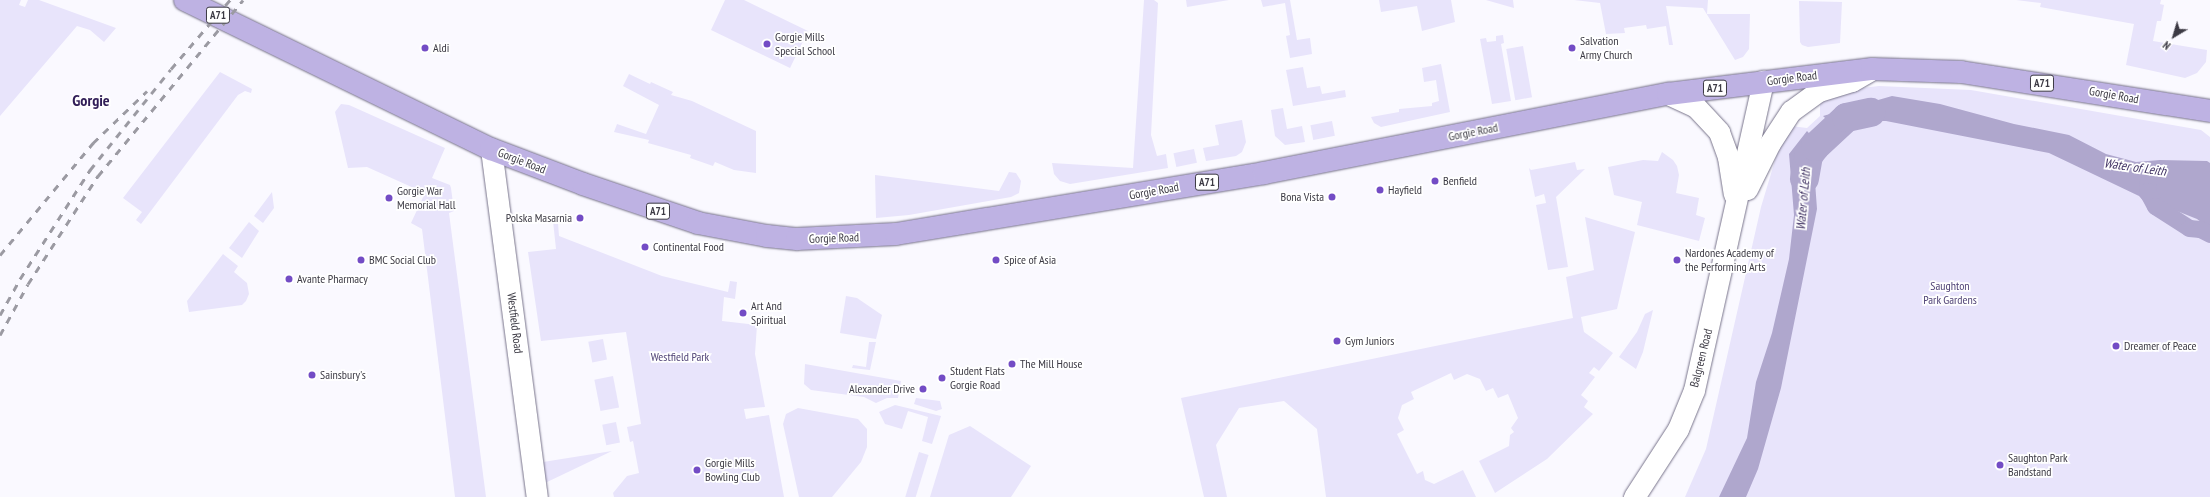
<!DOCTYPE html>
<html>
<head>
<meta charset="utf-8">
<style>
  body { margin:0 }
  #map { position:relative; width:2210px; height:497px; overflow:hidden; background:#faf9ff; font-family:"PT Sans Narrow",sans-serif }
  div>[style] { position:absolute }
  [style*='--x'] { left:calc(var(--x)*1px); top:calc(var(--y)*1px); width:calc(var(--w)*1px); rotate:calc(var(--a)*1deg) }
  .green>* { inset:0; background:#e8e4fb; transform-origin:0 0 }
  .water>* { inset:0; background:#afa7cd }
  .canal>* { height:17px; margin:-8.5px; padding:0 8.5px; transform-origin:8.5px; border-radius:8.5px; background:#afa7cd }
  .river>* { height:29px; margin:-14.5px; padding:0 14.5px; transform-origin:14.5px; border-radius:14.5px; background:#afa7cd }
  .roads { filter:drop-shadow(0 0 1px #78748b) drop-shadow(0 0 1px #78748b) }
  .secondary>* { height:21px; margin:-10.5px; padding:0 10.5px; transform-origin:10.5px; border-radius:10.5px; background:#fff }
  .primary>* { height:22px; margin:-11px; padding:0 11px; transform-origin:11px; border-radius:11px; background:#beb2e3 }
  .rail>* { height:3px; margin-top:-1.5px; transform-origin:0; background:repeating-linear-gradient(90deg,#9b9aa2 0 7px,transparent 0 14px) }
  .dots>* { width:11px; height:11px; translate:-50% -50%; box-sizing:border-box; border:2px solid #fff; border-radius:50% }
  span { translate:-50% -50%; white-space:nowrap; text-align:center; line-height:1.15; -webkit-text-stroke:3.5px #fff; paint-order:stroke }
  .shield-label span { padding:1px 3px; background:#fff; border:1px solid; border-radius:3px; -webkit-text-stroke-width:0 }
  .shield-label { font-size:11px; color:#3c3a44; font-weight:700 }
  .poi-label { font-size:12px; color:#3c3a44 }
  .left { translate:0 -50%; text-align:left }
  .right { translate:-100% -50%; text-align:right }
  .street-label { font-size:12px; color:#3c3a44 }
  .park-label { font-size:12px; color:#514477 }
  .water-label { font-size:13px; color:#3f3162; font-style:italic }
  .district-label { font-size:16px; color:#301d57; font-weight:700 }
  .north { position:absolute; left:2154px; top:16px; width:40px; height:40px; -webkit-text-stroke:3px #fff; paint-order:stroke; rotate:218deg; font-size:11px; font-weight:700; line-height:16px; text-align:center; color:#3c3a44 }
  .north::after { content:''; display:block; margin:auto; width:14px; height:18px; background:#3c3a44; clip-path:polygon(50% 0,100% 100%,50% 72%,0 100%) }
</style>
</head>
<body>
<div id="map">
  <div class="green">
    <div style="clip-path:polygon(0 0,21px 0,19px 5px,25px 7px,28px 0,39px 0,116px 28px,104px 42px,90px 30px,77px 26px,0 116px)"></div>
    <div style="clip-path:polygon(725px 0,744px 0,808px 31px,790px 68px,711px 30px)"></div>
    <div style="clip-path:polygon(1144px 0,1154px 0,1158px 3px,1151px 135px,1157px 156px,1166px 154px,1168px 168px,1070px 184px,1060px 181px,1054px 174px,1052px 163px,1133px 168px)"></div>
    <div style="clip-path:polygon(1186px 0,1229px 0,1187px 7px)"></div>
    <div style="clip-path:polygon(1261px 0,1290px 0,1297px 40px,1310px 38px,1312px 54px,1290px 58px,1286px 36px,1290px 35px,1285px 3px,1263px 7px)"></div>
    <div style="clip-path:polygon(1379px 0,1451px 0,1455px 22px,1422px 31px,1417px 6px,1381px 12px)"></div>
    <div style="clip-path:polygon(1486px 0,1513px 0,1514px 8px)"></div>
    <div style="clip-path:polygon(1574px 0,1708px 0,1707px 14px,1750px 14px,1749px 49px,1743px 57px,1735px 60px,1703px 8px,1666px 6px,1673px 45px,1669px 45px,1666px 26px,1647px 29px,1646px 25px,1624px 28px,1625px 33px,1606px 34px,1600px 3px)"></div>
    <div style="clip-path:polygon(2016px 0,2161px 0,2160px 4px,2164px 5px,2161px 21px,2157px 21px,2153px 41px,2207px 50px,2206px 62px,2197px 73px,2185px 78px,2126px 65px,2134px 24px,2040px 7px,2041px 3px)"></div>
    <div style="clip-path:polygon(1799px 1px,1842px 2px,1840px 43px,1808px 47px,1802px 45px,1800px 42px)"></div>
    <div style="clip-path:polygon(1503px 35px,1504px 43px,1501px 44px,1511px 101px,1492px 104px,1480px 39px,1486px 38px,1487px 42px,1496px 41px,1496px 36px)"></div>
    <div style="left:1523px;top:46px;width:52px;height:17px;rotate:80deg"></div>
    <div style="clip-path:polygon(1441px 64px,1450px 112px,1381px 127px,1374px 123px,1371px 117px,1399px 112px,1399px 109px,1432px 106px,1432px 103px,1439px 101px,1436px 80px,1424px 82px,1422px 68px)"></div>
    <div style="clip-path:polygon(1303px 67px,1307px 88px,1320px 86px,1322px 94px,1345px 90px,1346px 97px,1293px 106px,1286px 70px)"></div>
    <div style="clip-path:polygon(220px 72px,252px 89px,251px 93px,245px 91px,238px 95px,141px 224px,136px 220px,142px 212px,123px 198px)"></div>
    <div style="clip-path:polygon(629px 74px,650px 84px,651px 82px,673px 92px,671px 95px,692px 101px,756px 131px,756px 173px,734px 170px,715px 162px,713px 166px,690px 158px,691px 155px,648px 143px,649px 140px,614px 132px,617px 124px,646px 134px,659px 105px,623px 86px)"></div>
    <div style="clip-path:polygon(1879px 86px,1971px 90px,2201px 130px,2210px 137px,2210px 497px,1685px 497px,1706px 449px,1761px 207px,1782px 137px,1791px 126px,1807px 128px,1820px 116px,1820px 100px,1837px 91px)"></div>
    <div style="clip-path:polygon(341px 104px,349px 105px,445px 148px,432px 178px,450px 185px,451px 188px,454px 211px,449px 213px,486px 497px,455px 497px,422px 229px,411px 223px,425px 193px,367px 167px,348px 168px,335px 112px)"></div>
    <div style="clip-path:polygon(1283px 108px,1287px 129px,1302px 126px,1305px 142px,1285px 145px,1275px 136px,1271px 110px)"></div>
    <div style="clip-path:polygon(1242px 120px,1246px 142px,1242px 152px,1236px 156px,1206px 161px,1203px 148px,1219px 145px,1215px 125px)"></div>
    <div style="left:1332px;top:121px;width:15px;height:22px;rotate:79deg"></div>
    <div style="left:1194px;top:149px;width:14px;height:21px;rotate:78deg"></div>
    <div style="clip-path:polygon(1662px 152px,1673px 160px,1677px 166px,1679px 175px,1676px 193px,1699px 198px,1696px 215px,1705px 218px,1699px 241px,1637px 225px,1642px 202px,1614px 195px,1608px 167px,1643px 160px,1658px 161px)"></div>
    <div style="clip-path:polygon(1575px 162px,1577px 170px,1585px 169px,1556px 197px,1568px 267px,1548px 270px,1536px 205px,1546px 203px,1545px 198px,1544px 194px,1535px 197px,1529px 168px,1531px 170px)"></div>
    <div style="clip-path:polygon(1009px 172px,1016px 173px,1021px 181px,1019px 193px,1011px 197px,909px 215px,876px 218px,875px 175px,999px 191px)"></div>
    <div style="clip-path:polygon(272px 192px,274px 208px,263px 223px,254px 216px)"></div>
    <div style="clip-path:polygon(1585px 217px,1635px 232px,1617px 309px,1581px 317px,1584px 332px,1613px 353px,1599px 371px,1594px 367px,1589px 373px,1595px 377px,1581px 395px,1588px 401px,1584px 407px,1593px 414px,1547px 459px,1495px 493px,1479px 461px,1509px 446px,1510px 435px,1514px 432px,1511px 428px,1518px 418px,1508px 394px,1498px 398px,1493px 388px,1486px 391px,1480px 379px,1467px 374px,1454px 380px,1451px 373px,1411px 392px,1414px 399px,1402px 405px,1398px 418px,1404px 430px,1397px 434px,1417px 474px,1423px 471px,1425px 480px,1434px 484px,1463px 470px,1476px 497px,1326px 497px,1317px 429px,1284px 401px,1239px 408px,1216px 445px,1227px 497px,1204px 497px,1181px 398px,1573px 318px,1566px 277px,1594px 270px)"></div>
    <div style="clip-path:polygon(553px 221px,558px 223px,559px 236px,662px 276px,728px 292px,730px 281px,737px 282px,735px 299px,724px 297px,722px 321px,757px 325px,755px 354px,765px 407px,744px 409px,746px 419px,769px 415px,784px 497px,614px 497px,613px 493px,627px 476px,639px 473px,633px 441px,630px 442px,627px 427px,641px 424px,626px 332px,541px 341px,528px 252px,556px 249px)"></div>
    <div style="clip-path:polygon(249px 222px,259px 231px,242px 258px,229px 248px)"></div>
    <div style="clip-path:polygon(223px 254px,238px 266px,234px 272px,247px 283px,249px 294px,246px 301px,242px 305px,189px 312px,187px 301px)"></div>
    <div style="clip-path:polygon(846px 296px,857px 298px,882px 315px,876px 339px,840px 333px)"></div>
    <div style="clip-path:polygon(1653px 310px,1643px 352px,1636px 369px,1619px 357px,1637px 332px,1645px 314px)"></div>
    <div style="left:603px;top:339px;width:21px;height:15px;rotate:79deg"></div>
    <div style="clip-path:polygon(869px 342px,876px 342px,870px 370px,852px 368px,853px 365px,866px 367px)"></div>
    <div style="clip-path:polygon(805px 364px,901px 381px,898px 398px,887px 398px,876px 403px,864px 397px,811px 390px,804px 384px)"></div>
    <div style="left:613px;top:376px;width:32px;height:19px;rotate:79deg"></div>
    <div style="clip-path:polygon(916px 398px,940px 401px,942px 409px,936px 411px,914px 404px)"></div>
    <div style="clip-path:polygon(895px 405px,941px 416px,932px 444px,922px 441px,928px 417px,908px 411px,902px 429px,885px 424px,879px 412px)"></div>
    <div style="clip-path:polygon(798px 408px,858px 419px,867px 429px,867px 447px,861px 462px,832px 497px,799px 497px,783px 424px,786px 414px)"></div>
    <div style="left:616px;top:422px;width:21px;height:14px;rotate:79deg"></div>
    <div style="clip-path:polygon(970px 426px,1031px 466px,1011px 497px,930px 497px,949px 435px)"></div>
    <div style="clip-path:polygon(612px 451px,545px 483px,543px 462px)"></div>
    <div style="left:919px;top:452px;width:10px;height:47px;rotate:17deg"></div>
  </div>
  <div class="water">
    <div style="clip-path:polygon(1892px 96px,1940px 104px,2014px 124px,2069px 135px,2106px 154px,2136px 162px,2160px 160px,2207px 161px,2210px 163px,2210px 229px,2197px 219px,2167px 207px,2161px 201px,2147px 205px,2139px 196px,2049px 153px,1886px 121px,1858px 121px,1843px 135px,1823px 116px)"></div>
    <div style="clip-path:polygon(1807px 131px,1825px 150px,1825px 155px,1814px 168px,1817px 209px,1781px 388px,1758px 469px,1746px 497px,1719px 497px,1747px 438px,1756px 382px,1772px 333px,1789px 259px,1794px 215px,1789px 154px)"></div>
  </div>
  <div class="canal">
    <div style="--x:2148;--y:181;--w:10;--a:96"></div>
    <div style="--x:2147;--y:191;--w:17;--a:62"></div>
    <div style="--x:2155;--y:206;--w:40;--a:32.9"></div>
    <div style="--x:2189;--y:228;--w:11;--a:5"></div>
    <div style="--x:2200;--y:229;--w:11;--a:27"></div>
  </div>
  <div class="river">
    <div style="--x:1804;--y:178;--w:23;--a:-80"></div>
    <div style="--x:1808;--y:155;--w:11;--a:-52"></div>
    <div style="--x:1815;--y:146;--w:42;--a:-43.1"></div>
    <div style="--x:1846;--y:117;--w:25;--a:-12"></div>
  </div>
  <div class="roads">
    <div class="secondary">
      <div style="--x:1668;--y:94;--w:31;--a:25"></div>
      <div style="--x:1696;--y:107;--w:34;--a:47"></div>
      <div style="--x:1719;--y:132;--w:27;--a:70"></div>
      <div style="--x:1728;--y:157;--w:37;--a:81"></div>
      <div style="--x:491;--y:149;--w:351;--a:82.5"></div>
      <div style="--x:1747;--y:189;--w:51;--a:-63.4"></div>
      <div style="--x:1770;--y:143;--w:38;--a:-57"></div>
      <div style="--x:1791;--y:111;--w:34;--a:-36"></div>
      <div style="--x:1819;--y:91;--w:34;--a:-17"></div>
      <div style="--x:1852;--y:81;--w:20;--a:-30"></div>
      <div style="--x:1634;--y:497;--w:81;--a:-57.1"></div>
      <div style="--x:1678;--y:429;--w:42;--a:-67.7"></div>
      <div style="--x:1694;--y:390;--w:317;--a:-77.4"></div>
    </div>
    <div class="primary">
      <div style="--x:185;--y:0;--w:340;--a:26"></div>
      <div style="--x:491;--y:149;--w:98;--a:20.8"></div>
      <div style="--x:583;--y:184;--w:121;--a:18.7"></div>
      <div style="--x:698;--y:223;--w:70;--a:10.7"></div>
      <div style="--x:767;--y:236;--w:30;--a:6"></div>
      <div style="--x:797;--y:239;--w:99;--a:-2.9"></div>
      <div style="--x:896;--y:234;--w:373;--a:-9.4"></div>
      <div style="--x:1264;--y:173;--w:412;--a:-11.1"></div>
      <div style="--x:1668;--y:94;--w:206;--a:-7"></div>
      <div style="--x:1872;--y:69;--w:89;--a:1.9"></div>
      <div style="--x:1961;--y:72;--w:252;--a:8.9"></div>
    </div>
  </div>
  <div class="rail">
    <div style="--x:0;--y:255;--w:146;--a:-50.3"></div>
    <div style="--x:93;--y:143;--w:75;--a:-43.9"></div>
    <div style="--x:0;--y:315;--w:41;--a:-60.9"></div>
    <div style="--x:20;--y:279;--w:130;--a:-57.3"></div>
    <div style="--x:90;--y:170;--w:129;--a:-51.3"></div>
    <div style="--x:171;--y:69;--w:91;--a:-49.5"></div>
    <div style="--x:0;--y:335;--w:58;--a:-61.2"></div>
    <div style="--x:28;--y:284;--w:129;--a:-57.1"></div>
    <div style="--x:98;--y:176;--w:228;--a:-50.5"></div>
  </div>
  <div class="dots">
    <div style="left:767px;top:44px;background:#734cc5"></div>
    <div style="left:425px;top:48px;background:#734cc5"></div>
    <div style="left:1572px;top:48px;background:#734cc5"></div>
    <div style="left:1435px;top:181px;background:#734cc5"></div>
    <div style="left:1380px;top:190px;background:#734cc5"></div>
    <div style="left:1332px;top:197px;background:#734cc5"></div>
    <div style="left:389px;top:198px;background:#734cc5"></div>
    <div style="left:580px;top:218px;background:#734cc5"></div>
    <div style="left:645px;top:247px;background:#734cc5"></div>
    <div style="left:361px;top:260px;background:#734cc5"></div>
    <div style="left:996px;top:260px;background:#734cc5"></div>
    <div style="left:1677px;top:260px;background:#734cc5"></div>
    <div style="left:289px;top:279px;background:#734cc5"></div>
    <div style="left:743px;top:313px;background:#734cc5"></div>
    <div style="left:1337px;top:341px;background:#734cc5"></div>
    <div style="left:2116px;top:346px;background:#734cc5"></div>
    <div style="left:1012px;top:364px;background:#734cc5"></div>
    <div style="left:312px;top:375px;background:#734cc5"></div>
    <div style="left:942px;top:378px;background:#734cc5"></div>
    <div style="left:923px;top:389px;background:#734cc5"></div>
    <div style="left:2000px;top:465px;background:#734cc5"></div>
    <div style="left:697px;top:470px;background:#734cc5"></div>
  </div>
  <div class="shield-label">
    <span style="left:218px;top:15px">A71</span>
    <span style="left:2042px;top:83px">A71</span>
    <span style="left:1715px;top:88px">A71</span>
    <span style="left:1207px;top:182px">A71</span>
    <span style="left:658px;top:211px">A71</span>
  </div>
  <div class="poi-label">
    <span class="left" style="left:775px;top:44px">Gorgie Mills<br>Special School</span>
    <span class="left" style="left:1580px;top:48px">Salvation<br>Army Church</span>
    <span class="left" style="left:433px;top:48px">Aldi</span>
    <span class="left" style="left:1443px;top:181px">Benfield</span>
    <span class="left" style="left:1388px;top:190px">Hayfield</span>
    <span class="left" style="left:397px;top:198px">Gorgie War<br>Memorial Hall</span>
    <span class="right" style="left:1324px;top:197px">Bona Vista</span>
    <span class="right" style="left:572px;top:218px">Polska Masarnia</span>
    <span class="left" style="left:653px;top:247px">Continental Food</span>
    <span class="left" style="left:1685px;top:260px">Nardones Academy of<br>the Performing Arts</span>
    <span class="left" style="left:369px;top:260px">BMC Social Club</span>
    <span class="left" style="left:1004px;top:260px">Spice of Asia</span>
    <span class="left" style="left:297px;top:279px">Avante Pharmacy</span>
    <span class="left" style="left:751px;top:313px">Art And<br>Spiritual</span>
    <span class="left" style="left:1345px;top:341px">Gym Juniors</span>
    <span class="left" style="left:2124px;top:346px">Dreamer of Peace</span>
    <span class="left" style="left:1020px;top:364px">The Mill House</span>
    <span class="left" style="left:950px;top:378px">Student Flats<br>Gorgie Road</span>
    <span class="left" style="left:320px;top:375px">Sainsbury's</span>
    <span class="right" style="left:915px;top:389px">Alexander Drive</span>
    <span class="left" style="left:2008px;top:465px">Saughton Park<br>Bandstand</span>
    <span class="left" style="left:705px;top:470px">Gorgie Mills<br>Bowling Club</span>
  </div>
  <div class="street-label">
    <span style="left:1792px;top:78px;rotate:-7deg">Gorgie Road</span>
    <span style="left:2114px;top:95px;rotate:10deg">Gorgie Road</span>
    <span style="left:1473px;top:132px;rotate:-11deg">Gorgie Road</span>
    <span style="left:522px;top:161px;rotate:21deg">Gorgie Road</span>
    <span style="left:1154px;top:191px;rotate:-10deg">Gorgie Road</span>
    <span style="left:834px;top:238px;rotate:-2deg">Gorgie Road</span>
    <span style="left:515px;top:323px;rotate:83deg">Westfield Road</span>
    <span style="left:1701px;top:358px;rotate:-76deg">Balgreen Road</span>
  </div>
  <div class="park-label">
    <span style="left:1950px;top:293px">Saughton<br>Park Gardens</span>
    <span style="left:680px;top:357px">Westfield Park</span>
  </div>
  <div class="water-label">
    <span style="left:2135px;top:168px;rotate:8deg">Water of Leith</span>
    <span style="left:1804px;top:199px;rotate:-85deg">Water of Leith</span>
  </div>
  <div class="district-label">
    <span style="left:91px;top:100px">Gorgie</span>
  </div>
  <div class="north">N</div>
</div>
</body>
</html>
